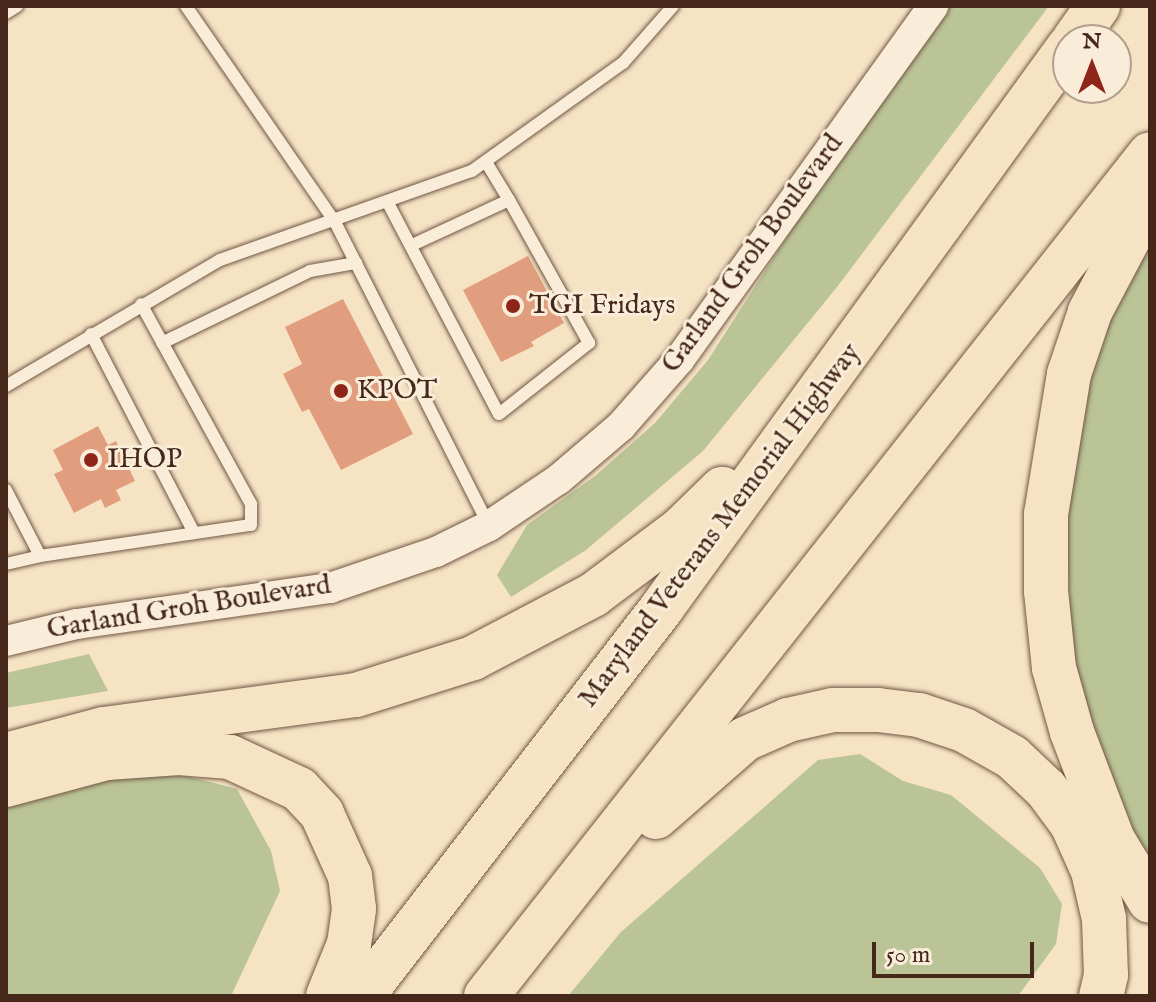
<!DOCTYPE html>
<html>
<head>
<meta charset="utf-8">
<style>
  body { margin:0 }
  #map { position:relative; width:1156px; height:1002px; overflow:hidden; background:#f6e3c4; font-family:"IM FELL English",serif }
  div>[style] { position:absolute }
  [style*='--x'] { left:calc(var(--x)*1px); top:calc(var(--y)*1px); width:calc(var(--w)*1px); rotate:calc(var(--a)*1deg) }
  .green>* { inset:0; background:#bac496 }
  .building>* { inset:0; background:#e09e7e }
  .roads { filter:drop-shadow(0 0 2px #725745) drop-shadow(0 0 2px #725745) }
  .service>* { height:12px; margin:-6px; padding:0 6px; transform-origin:6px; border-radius:6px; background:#f9edd9 }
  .tertiary>* { height:30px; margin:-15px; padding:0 15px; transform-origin:15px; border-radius:15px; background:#f9edd9 }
  .motorway>* { height:44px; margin:-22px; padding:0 22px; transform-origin:22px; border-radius:22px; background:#f6e3c4 }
  .dots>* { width:22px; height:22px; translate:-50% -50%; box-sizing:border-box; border:4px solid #f9edd9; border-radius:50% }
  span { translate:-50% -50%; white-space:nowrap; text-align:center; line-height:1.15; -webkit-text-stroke:6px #f9edd9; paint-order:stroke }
  .street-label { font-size:28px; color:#46281b }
  .poi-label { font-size:28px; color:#46281b }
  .left { translate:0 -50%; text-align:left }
  .frame { position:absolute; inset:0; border:8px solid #46281b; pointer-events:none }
  .north { position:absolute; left:1052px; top:24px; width:80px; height:80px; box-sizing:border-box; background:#f9edd9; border:2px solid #b19e8d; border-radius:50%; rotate:0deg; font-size:22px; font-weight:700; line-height:32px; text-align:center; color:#46281b }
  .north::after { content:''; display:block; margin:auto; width:28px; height:36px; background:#8f2418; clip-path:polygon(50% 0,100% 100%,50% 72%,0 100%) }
  .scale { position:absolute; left:872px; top:942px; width:162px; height:36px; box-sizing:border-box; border:4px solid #46281b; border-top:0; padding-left:10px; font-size:24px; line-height:28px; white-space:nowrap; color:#46281b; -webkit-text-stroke:6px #f9edd9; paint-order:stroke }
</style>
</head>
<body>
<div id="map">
  <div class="green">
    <div style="clip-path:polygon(947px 6px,1049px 6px,837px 287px,703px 451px,586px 550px,511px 597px,497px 575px,527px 525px,595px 476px,655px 423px,708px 360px,824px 179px)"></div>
    <div style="clip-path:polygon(1150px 231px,1150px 862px,1117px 807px,1072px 664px,1065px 481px,1096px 339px)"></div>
    <div style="clip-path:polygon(89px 654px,108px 691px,6px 708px,6px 673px)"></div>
    <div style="clip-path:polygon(860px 754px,903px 781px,951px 795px,1040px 868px,1062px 904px,1056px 944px,1018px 996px,568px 996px,621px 932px,818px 760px)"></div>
    <div style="clip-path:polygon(153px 767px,237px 789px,271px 851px,280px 891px,231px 996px,6px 996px,6px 807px)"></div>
  </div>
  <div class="building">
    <div style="clip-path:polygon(528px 256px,564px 323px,531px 342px,534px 346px,501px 362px,463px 290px)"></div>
    <div style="clip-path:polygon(343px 299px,413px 434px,341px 470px,309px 409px,302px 412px,283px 374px,302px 364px,285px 327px)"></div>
    <div style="clip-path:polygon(98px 426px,108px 445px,116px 441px,135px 481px,116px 490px,121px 500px,105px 508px,101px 499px,74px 513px,54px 474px,63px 470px,53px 450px)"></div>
  </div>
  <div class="roads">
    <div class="service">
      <div style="--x:186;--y:6;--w:262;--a:55.4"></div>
      <div style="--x:335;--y:222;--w:339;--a:63.1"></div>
      <div style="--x:6;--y:13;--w:13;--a:-32"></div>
      <div style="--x:486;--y:162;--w:44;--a:58.8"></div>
      <div style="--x:388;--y:203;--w:238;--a:62.3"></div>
      <div style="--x:499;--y:414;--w:115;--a:-38.3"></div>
      <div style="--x:589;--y:343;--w:164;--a:-119.2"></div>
      <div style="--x:509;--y:200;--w:107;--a:155.1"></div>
      <div style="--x:91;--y:334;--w:224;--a:62.6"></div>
      <div style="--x:162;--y:343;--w:165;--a:-25.9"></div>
      <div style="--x:310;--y:271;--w:47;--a:-9.9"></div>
      <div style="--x:6;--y:386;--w:248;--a:-30.5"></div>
      <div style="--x:220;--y:260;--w:267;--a:-19.5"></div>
      <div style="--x:472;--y:171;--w:186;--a:-35.6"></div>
      <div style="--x:623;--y:63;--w:76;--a:-48.7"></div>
      <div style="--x:6;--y:490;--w:74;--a:62.7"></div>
      <div style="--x:40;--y:556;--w:213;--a:-8.4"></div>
      <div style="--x:251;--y:525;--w:21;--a:-90"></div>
      <div style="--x:251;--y:504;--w:228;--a:-118.8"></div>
      <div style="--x:6;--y:564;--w:35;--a:-13"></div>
    </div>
    <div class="tertiary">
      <div style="--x:6;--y:641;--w:73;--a:-13.5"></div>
      <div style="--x:77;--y:624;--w:256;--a:-8.1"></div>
      <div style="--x:330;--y:588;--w:112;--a:-18.8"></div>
      <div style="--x:436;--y:552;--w:59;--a:-26.1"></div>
      <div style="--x:489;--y:526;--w:84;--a:-33.9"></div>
      <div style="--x:559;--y:479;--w:82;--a:-40.5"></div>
      <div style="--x:621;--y:426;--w:88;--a:-48.7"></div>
      <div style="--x:679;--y:360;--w:436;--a:-54.3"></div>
    </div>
    <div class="motorway">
      <div style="--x:1074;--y:40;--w:42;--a:-54.8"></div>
      <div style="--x:1150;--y:198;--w:129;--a:117.8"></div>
      <div style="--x:1090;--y:312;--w:65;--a:108.7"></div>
      <div style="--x:1069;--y:374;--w:142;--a:99.3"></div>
      <div style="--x:1046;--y:514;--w:77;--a:90"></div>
      <div style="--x:1046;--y:591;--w:77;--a:84.1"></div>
      <div style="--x:1054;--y:668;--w:66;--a:74.3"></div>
      <div style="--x:1072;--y:732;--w:116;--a:69.2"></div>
      <div style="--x:1113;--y:840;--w:71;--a:58.8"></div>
      <div style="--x:6;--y:755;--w:101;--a:-14.9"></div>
      <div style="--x:104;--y:729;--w:254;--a:-7.7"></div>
      <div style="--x:356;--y:695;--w:123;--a:-17.5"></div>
      <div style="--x:473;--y:658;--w:136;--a:-27.7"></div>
      <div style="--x:593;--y:595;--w:109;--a:-36.8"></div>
      <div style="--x:680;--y:530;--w:59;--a:-44.3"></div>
      <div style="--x:6;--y:785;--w:105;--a:-15"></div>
      <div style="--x:107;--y:758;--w:72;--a:-4"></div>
      <div style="--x:179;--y:753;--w:51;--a:4.5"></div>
      <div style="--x:230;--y:757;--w:76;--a:24.9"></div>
      <div style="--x:299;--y:789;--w:34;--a:47"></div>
      <div style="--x:322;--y:814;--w:68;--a:65.7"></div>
      <div style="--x:350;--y:876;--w:33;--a:83"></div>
      <div style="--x:354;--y:909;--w:35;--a:98"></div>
      <div style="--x:349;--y:944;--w:56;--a:112"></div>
      <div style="--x:656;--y:817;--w:118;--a:-41.2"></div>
      <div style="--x:745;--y:739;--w:47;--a:-23.8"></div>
      <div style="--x:788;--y:720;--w:46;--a:-12.5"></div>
      <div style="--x:833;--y:710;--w:45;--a:0"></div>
      <div style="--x:878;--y:710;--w:41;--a:7"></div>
      <div style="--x:919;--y:715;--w:47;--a:18.4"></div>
      <div style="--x:964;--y:730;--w:55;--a:29.4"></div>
      <div style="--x:1012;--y:757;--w:47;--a:43.3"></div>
      <div style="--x:1046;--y:789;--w:44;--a:53.4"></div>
      <div style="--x:1072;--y:824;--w:51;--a:65.9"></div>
      <div style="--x:1093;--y:871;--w:49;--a:77.1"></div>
      <div style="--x:1104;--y:919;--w:56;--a:88"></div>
      <div style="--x:1106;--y:975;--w:22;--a:103"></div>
      <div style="--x:362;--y:996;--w:489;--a:-52.3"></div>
      <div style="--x:661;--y:609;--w:693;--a:-54.04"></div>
      <div style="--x:486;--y:996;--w:1072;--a:-51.74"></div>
    </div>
  </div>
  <div class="dots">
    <div style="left:513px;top:306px;background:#8f2418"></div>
    <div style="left:341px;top:391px;background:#8f2418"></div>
    <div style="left:91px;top:460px;background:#8f2418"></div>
  </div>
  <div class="street-label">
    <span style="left:753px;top:254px;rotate:-54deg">Garland Groh Boulevard</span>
    <span style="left:720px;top:526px;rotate:-53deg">Maryland Veterans Memorial Highway</span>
    <span style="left:189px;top:608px;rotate:-9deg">Garland Groh Boulevard</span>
  </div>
  <div class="poi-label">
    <span class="left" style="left:529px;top:306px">TGI Fridays</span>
    <span class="left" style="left:357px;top:391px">KPOT</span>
    <span class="left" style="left:107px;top:460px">IHOP</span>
  </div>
  <div class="frame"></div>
  <div class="north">N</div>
  <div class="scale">50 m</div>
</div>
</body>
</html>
